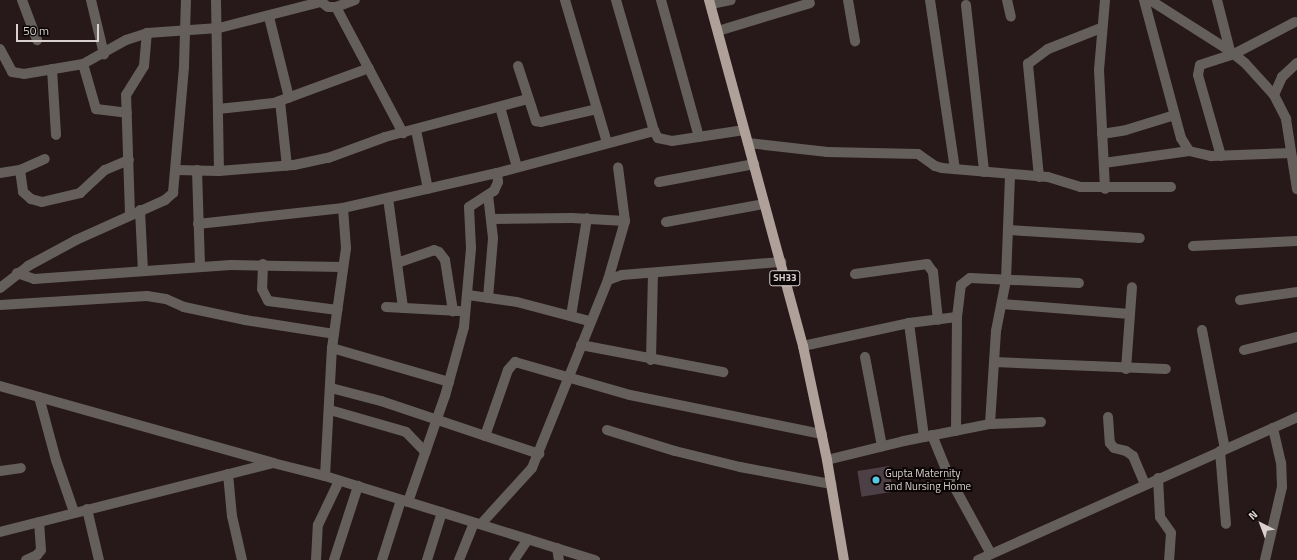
<!DOCTYPE html>
<html>
<head>
<meta charset="utf-8">
<style>
  body { margin:0 }
  #map { position:relative; width:1297px; height:560px; overflow:hidden; background:#271919; font-family:"Titillium Web",sans-serif }
  div>[style] { position:absolute }
  [style*='--x'] { left:calc(var(--x)*1px); top:calc(var(--y)*1px); width:calc(var(--w)*1px); rotate:calc(var(--a)*1deg) }
  .building>* { inset:0; background:#4d3f46; transform-origin:0 0 }
  .minor>* { height:10px; margin:-5px; padding:0 5px; transform-origin:5px; border-radius:5px; background:#655f5b }
  .major>* { height:10px; margin:-5px; padding:0 5px; transform-origin:5px; border-radius:5px; background:#afa19a }
  .dots>* { width:11px; height:11px; translate:-50% -50%; box-sizing:border-box; border:2px solid #0b0606; border-radius:50% }
  span { translate:-50% -50%; white-space:nowrap; text-align:center; line-height:1.15; -webkit-text-stroke:4px #0b0606; paint-order:stroke }
  .shield-label span { padding:1px 3px; background:#0b0606; border:1px solid; border-radius:3px; -webkit-text-stroke-width:0 }
  .shield-label { font-size:10px; color:#dbd0d0; font-weight:700 }
  .poi-label { font-size:11px; color:#dbd0d0 }
  .left { translate:0 -50%; text-align:left }
  .north { position:absolute; left:1241px; top:504px; width:40px; height:40px; -webkit-text-stroke:3px #0b0606; paint-order:stroke; rotate:318deg; font-size:11px; font-weight:700; line-height:16px; text-align:center; color:#dbd0d0 }
  .north::after { content:''; display:block; margin:auto; width:14px; height:18px; background:#dbd0d0; clip-path:polygon(50% 0,100% 100%,50% 72%,0 100%) }
  .scale { position:absolute; left:16px; top:24px; width:83px; height:18px; box-sizing:border-box; border:2px solid #dbd0d0; border-top:0; padding-left:5px; font-size:12px; line-height:14px; white-space:nowrap; color:#dbd0d0; -webkit-text-stroke:3px #0b0606; paint-order:stroke }
</style>
</head>
<body>
<div id="map">
  <div class="building">
    <div style="left:889px;top:466px;width:26px;height:32px;rotate:81deg"></div>
  </div>
  <div class="minor">
    <div style="--x:22;--y:0;--w:43;--a:69.4"></div>
    <div style="--x:91;--y:0;--w:56;--a:76.5"></div>
    <div style="--x:216;--y:0;--w:171;--a:89"></div>
    <div style="--x:319;--y:0;--w:11;--a:38"></div>
    <div style="--x:328;--y:7;--w:8;--a:0"></div>
    <div style="--x:336;--y:7;--w:20;--a:-20"></div>
    <div style="--x:565;--y:0;--w:149;--a:73.6"></div>
    <div style="--x:616;--y:0;--w:136;--a:73.8"></div>
    <div style="--x:654;--y:131;--w:8;--a:60"></div>
    <div style="--x:658;--y:138;--w:14;--a:12"></div>
    <div style="--x:672;--y:141;--w:73;--a:-8.7"></div>
    <div style="--x:661;--y:0;--w:142;--a:74.5"></div>
    <div style="--x:848;--y:0;--w:42;--a:80.3"></div>
    <div style="--x:930;--y:0;--w:171;--a:81.6"></div>
    <div style="--x:1007;--y:0;--w:17;--a:77"></div>
    <div style="--x:1105;--y:0;--w:70;--a:94.9"></div>
    <div style="--x:1099;--y:70;--w:119;--a:87.1"></div>
    <div style="--x:1144;--y:0;--w:143;--a:75"></div>
    <div style="--x:1181;--y:138;--w:15;--a:58"></div>
    <div style="--x:1189;--y:151;--w:23;--a:13"></div>
    <div style="--x:1211;--y:156;--w:80;--a:-2.1"></div>
    <div style="--x:1150;--y:0;--w:95;--a:32.5"></div>
    <div style="--x:1230;--y:51;--w:19;--a:39"></div>
    <div style="--x:1245;--y:63;--w:43;--a:47.8"></div>
    <div style="--x:1274;--y:95;--w:27;--a:63"></div>
    <div style="--x:1286;--y:119;--w:71;--a:81.1"></div>
    <div style="--x:1217;--y:0;--w:53;--a:75.7"></div>
    <div style="--x:711;--y:4;--w:20;--a:-11"></div>
    <div style="--x:966;--y:5;--w:168;--a:83.8"></div>
    <div style="--x:336;--y:7;--w:143;--a:62"></div>
    <div style="--x:269;--y:17;--w:83;--a:76.1"></div>
    <div style="--x:718;--y:31;--w:96;--a:-16.9"></div>
    <div style="--x:0;--y:49;--w:26;--a:62"></div>
    <div style="--x:12;--y:72;--w:12;--a:9"></div>
    <div style="--x:24;--y:74;--w:60;--a:-9.6"></div>
    <div style="--x:83;--y:64;--w:49;--a:-29.2"></div>
    <div style="--x:126;--y:40;--w:22;--a:-18"></div>
    <div style="--x:147;--y:33;--w:72;--a:-4"></div>
    <div style="--x:219;--y:28;--w:104;--a:-14.4"></div>
    <div style="--x:83;--y:64;--w:47;--a:73.9"></div>
    <div style="--x:96;--y:109;--w:31;--a:7"></div>
    <div style="--x:518;--y:66;--w:58;--a:71.9"></div>
    <div style="--x:536;--y:121;--w:5;--a:11"></div>
    <div style="--x:541;--y:122;--w:57;--a:-13.1"></div>
    <div style="--x:52;--y:69;--w:66;--a:86.5"></div>
    <div style="--x:1274;--y:95;--w:20;--a:-66"></div>
    <div style="--x:1282;--y:77;--w:21;--a:-43"></div>
    <div style="--x:280;--y:101;--w:65;--a:83.9"></div>
    <div style="--x:500;--y:107;--w:62;--a:74.2"></div>
    <div style="--x:218;--y:109;--w:56;--a:-6.1"></div>
    <div style="--x:274;--y:103;--w:101;--a:-20.2"></div>
    <div style="--x:416;--y:130;--w:60;--a:78.5"></div>
    <div style="--x:1102;--y:134;--w:24;--a:-9"></div>
    <div style="--x:1126;--y:130;--w:51;--a:-17"></div>
    <div style="--x:748;--y:143;--w:80;--a:6.5"></div>
    <div style="--x:827;--y:152;--w:91;--a:1.3"></div>
    <div style="--x:918;--y:154;--w:21;--a:35"></div>
    <div style="--x:935;--y:166;--w:7;--a:16"></div>
    <div style="--x:942;--y:168;--w:106;--a:4.9"></div>
    <div style="--x:1048;--y:177;--w:34;--a:17"></div>
    <div style="--x:1080;--y:187;--w:91;--a:0"></div>
    <div style="--x:1221;--y:156;--w:84;--a:-105.9"></div>
    <div style="--x:1198;--y:75;--w:10;--a:-79"></div>
    <div style="--x:1200;--y:65;--w:36;--a:-18"></div>
    <div style="--x:1234;--y:54;--w:69;--a:-27.7"></div>
    <div style="--x:1104;--y:163;--w:86;--a:-8"></div>
    <div style="--x:20;--y:170;--w:22;--a:82"></div>
    <div style="--x:23;--y:192;--w:11;--a:41"></div>
    <div style="--x:31;--y:199;--w:11;--a:15"></div>
    <div style="--x:42;--y:202;--w:39;--a:-13"></div>
    <div style="--x:80;--y:193;--w:34;--a:-43"></div>
    <div style="--x:105;--y:170;--w:26;--a:-23"></div>
    <div style="--x:176;--y:170;--w:43;--a:1.3"></div>
    <div style="--x:219;--y:171;--w:75;--a:-4.6"></div>
    <div style="--x:294;--y:165;--w:35;--a:-12"></div>
    <div style="--x:328;--y:158;--w:61;--a:-20.2"></div>
    <div style="--x:385;--y:137;--w:148;--a:-14.9"></div>
    <div style="--x:197;--y:170;--w:97;--a:88.2"></div>
    <div style="--x:0;--y:173;--w:20;--a:-9"></div>
    <div style="--x:20;--y:170;--w:27;--a:-24"></div>
    <div style="--x:1039;--y:177;--w:114;--a:-95.6"></div>
    <div style="--x:1028;--y:64;--w:25;--a:-37"></div>
    <div style="--x:1048;--y:49;--w:57;--a:-21.6"></div>
    <div style="--x:659;--y:182;--w:97;--a:-10.7"></div>
    <div style="--x:388;--y:198;--w:111;--a:82.2"></div>
    <div style="--x:140;--y:210;--w:61;--a:87.2"></div>
    <div style="--x:130;--y:214;--w:119;--a:-91.9"></div>
    <div style="--x:126;--y:95;--w:34;--a:-58"></div>
    <div style="--x:144;--y:66;--w:33;--a:-85"></div>
    <div style="--x:492;--y:219;--w:80;--a:-0.7"></div>
    <div style="--x:572;--y:218;--w:53;--a:3.2"></div>
    <div style="--x:666;--y:222;--w:100;--a:-10.4"></div>
    <div style="--x:198;--y:224;--w:146;--a:-6.3"></div>
    <div style="--x:343;--y:208;--w:158;--a:-12.8"></div>
    <div style="--x:497;--y:173;--w:163;--a:-15"></div>
    <div style="--x:1008;--y:230;--w:132;--a:3.5"></div>
    <div style="--x:1193;--y:246;--w:104;--a:-2.8"></div>
    <div style="--x:397;--y:263;--w:39;--a:-19"></div>
    <div style="--x:434;--y:250;--w:5;--a:22"></div>
    <div style="--x:439;--y:252;--w:10;--a:53"></div>
    <div style="--x:445;--y:260;--w:52;--a:81.1"></div>
    <div style="--x:263;--y:264;--w:25;--a:92"></div>
    <div style="--x:262;--y:289;--w:13;--a:63"></div>
    <div style="--x:268;--y:301;--w:70;--a:7.4"></div>
    <div style="--x:17;--y:273;--w:18;--a:19"></div>
    <div style="--x:34;--y:279;--w:197;--a:-4.1"></div>
    <div style="--x:231;--y:265;--w:112;--a:1"></div>
    <div style="--x:855;--y:274;--w:73;--a:-7.9"></div>
    <div style="--x:927;--y:264;--w:10;--a:53"></div>
    <div style="--x:933;--y:272;--w:48;--a:84.1"></div>
    <div style="--x:608;--y:280;--w:61;--a:-73.9"></div>
    <div style="--x:625;--y:221;--w:54;--a:-97.4"></div>
    <div style="--x:0;--y:288;--w:36;--a:-38"></div>
    <div style="--x:28;--y:266;--w:55;--a:-28.4"></div>
    <div style="--x:76;--y:240;--w:98;--a:-24.2"></div>
    <div style="--x:165;--y:200;--w:11;--a:-41"></div>
    <div style="--x:173;--y:193;--w:127;--a:-85"></div>
    <div style="--x:184;--y:66;--w:66;--a:-88.3"></div>
    <div style="--x:468;--y:295;--w:49;--a:8.1"></div>
    <div style="--x:517;--y:302;--w:74;--a:14.8"></div>
    <div style="--x:488;--y:298;--w:60;--a:-85.2"></div>
    <div style="--x:493;--y:238;--w:43;--a:-96.6"></div>
    <div style="--x:1240;--y:300;--w:58;--a:-8"></div>
    <div style="--x:1002;--y:304;--w:128;--a:4.5"></div>
    <div style="--x:0;--y:305;--w:147;--a:-3.5"></div>
    <div style="--x:147;--y:296;--w:19;--a:9"></div>
    <div style="--x:166;--y:299;--w:20;--a:24"></div>
    <div style="--x:184;--y:307;--w:62;--a:12"></div>
    <div style="--x:245;--y:320;--w:90;--a:8.9"></div>
    <div style="--x:386;--y:307;--w:73;--a:3.1"></div>
    <div style="--x:571;--y:316;--w:99;--a:-80.7"></div>
    <div style="--x:909;--y:323;--w:115;--a:82.5"></div>
    <div style="--x:1202;--y:330;--w:121;--a:79.1"></div>
    <div style="--x:581;--y:345;--w:145;--a:10.8"></div>
    <div style="--x:803;--y:346;--w:108;--a:-12.2"></div>
    <div style="--x:909;--y:323;--w:48;--a:-7.1"></div>
    <div style="--x:332;--y:348;--w:122;--a:16.2"></div>
    <div style="--x:1244;--y:350;--w:55;--a:-13.8"></div>
    <div style="--x:865;--y:357;--w:91;--a:79.2"></div>
    <div style="--x:651;--y:360;--w:87;--a:-88.7"></div>
    <div style="--x:994;--y:362;--w:172;--a:2.3"></div>
    <div style="--x:1126;--y:369;--w:82;--a:-85.8"></div>
    <div style="--x:0;--y:386;--w:281;--a:15.7"></div>
    <div style="--x:331;--y:388;--w:52;--a:14.6"></div>
    <div style="--x:381;--y:401;--w:167;--a:18.5"></div>
    <div style="--x:39;--y:397;--w:65;--a:74.9"></div>
    <div style="--x:56;--y:460;--w:55;--a:70.9"></div>
    <div style="--x:330;--y:410;--w:79;--a:16.1"></div>
    <div style="--x:406;--y:432;--w:28;--a:46"></div>
    <div style="--x:1108;--y:417;--w:26;--a:86"></div>
    <div style="--x:1110;--y:443;--w:6;--a:51"></div>
    <div style="--x:1114;--y:448;--w:12;--a:14"></div>
    <div style="--x:1126;--y:451;--w:9;--a:36"></div>
    <div style="--x:1133;--y:456;--w:30;--a:67"></div>
    <div style="--x:990;--y:424;--w:93;--a:-86.3"></div>
    <div style="--x:996;--y:331;--w:52;--a:-78.9"></div>
    <div style="--x:1006;--y:280;--w:106;--a:-87.8"></div>
    <div style="--x:607;--y:430;--w:71;--a:17.2"></div>
    <div style="--x:675;--y:451;--w:67;--a:13.8"></div>
    <div style="--x:740;--y:467;--w:93;--a:10.6"></div>
    <div style="--x:956;--y:431;--w:114;--a:-89.5"></div>
    <div style="--x:957;--y:317;--w:32;--a:-83"></div>
    <div style="--x:961;--y:285;--w:11;--a:-38"></div>
    <div style="--x:970;--y:278;--w:109;--a:2.6"></div>
    <div style="--x:932;--y:435;--w:48;--a:67.8"></div>
    <div style="--x:950;--y:479;--w:85;--a:61.3"></div>
    <div style="--x:485;--y:436;--w:70;--a:-70.8"></div>
    <div style="--x:508;--y:370;--w:11;--a:-49"></div>
    <div style="--x:515;--y:362;--w:120;--a:16"></div>
    <div style="--x:630;--y:395;--w:196;--a:11.5"></div>
    <div style="--x:1220;--y:451;--w:73;--a:85.3"></div>
    <div style="--x:827;--y:460;--w:79;--a:-13.9"></div>
    <div style="--x:904;--y:441;--w:88;--a:-11.2"></div>
    <div style="--x:990;--y:424;--w:51;--a:-2.2"></div>
    <div style="--x:0;--y:471;--w:21;--a:-8"></div>
    <div style="--x:228;--y:474;--w:42;--a:84.6"></div>
    <div style="--x:232;--y:516;--w:45;--a:77.2"></div>
    <div style="--x:325;--y:476;--w:128;--a:-86.9"></div>
    <div style="--x:332;--y:348;--w:101;--a:-82"></div>
    <div style="--x:346;--y:248;--w:40;--a:-94.3"></div>
    <div style="--x:1158;--y:478;--w:39;--a:87"></div>
    <div style="--x:1160;--y:517;--w:19;--a:55"></div>
    <div style="--x:1171;--y:533;--w:27;--a:94"></div>
    <div style="--x:408;--y:502;--w:112;--a:-70.8"></div>
    <div style="--x:445;--y:396;--w:72;--a:-74.6"></div>
    <div style="--x:464;--y:327;--w:79;--a:-84.9"></div>
    <div style="--x:471;--y:248;--w:41;--a:-92.8"></div>
    <div style="--x:469;--y:207;--w:30;--a:-33"></div>
    <div style="--x:494;--y:191;--w:10;--a:-66"></div>
    <div style="--x:498;--y:182;--w:9;--a:-96"></div>
    <div style="--x:87;--y:509;--w:52;--a:76.8"></div>
    <div style="--x:481;--y:524;--w:76;--a:-47.7"></div>
    <div style="--x:532;--y:468;--w:203;--a:-68"></div>
    <div style="--x:608;--y:280;--w:15;--a:-20"></div>
    <div style="--x:622;--y:275;--w:160;--a:-4.7"></div>
    <div style="--x:0;--y:532;--w:282;--a:-14.2"></div>
    <div style="--x:273;--y:463;--w:54;--a:14"></div>
    <div style="--x:325;--y:476;--w:283;--a:17.3"></div>
    <div style="--x:557;--y:548;--w:12;--a:81"></div>
    <div style="--x:26;--y:560;--w:12;--a:-24"></div>
    <div style="--x:37;--y:555;--w:6;--a:-51"></div>
    <div style="--x:41;--y:550;--w:28;--a:-94"></div>
    <div style="--x:316;--y:560;--w:35;--a:-87"></div>
    <div style="--x:318;--y:525;--w:49;--a:-64.5"></div>
    <div style="--x:334;--y:560;--w:78;--a:-72"></div>
    <div style="--x:382;--y:560;--w:63;--a:-72.4"></div>
    <div style="--x:427;--y:560;--w:50;--a:-72.6"></div>
    <div style="--x:459;--y:560;--w:40;--a:-68"></div>
    <div style="--x:514;--y:560;--w:25;--a:-56"></div>
    <div style="--x:978;--y:560;--w:350;--a:-24.1"></div>
    <div style="--x:1265;--y:560;--w:75;--a:-76.9"></div>
    <div style="--x:1282;--y:487;--w:24;--a:-92"></div>
    <div style="--x:1281;--y:463;--w:36;--a:-103"></div>
  </div>
  <div class="major">
    <div style="--x:709;--y:0;--w:359;--a:74.8"></div>
    <div style="--x:803;--y:346;--w:116;--a:78.1"></div>
    <div style="--x:827;--y:460;--w:101;--a:80.4"></div>
  </div>
  <div class="dots">
    <div style="left:876px;top:480px;background:#56c9e0"></div>
  </div>
  <div class="shield-label">
    <span style="left:785px;top:278px">SH33</span>
  </div>
  <div class="poi-label">
    <span class="left" style="left:885px;top:480px">Gupta Maternity<br>and Nursing Home</span>
  </div>
  <div class="north">N</div>
  <div class="scale">50 m</div>
</div>
</body>
</html>
